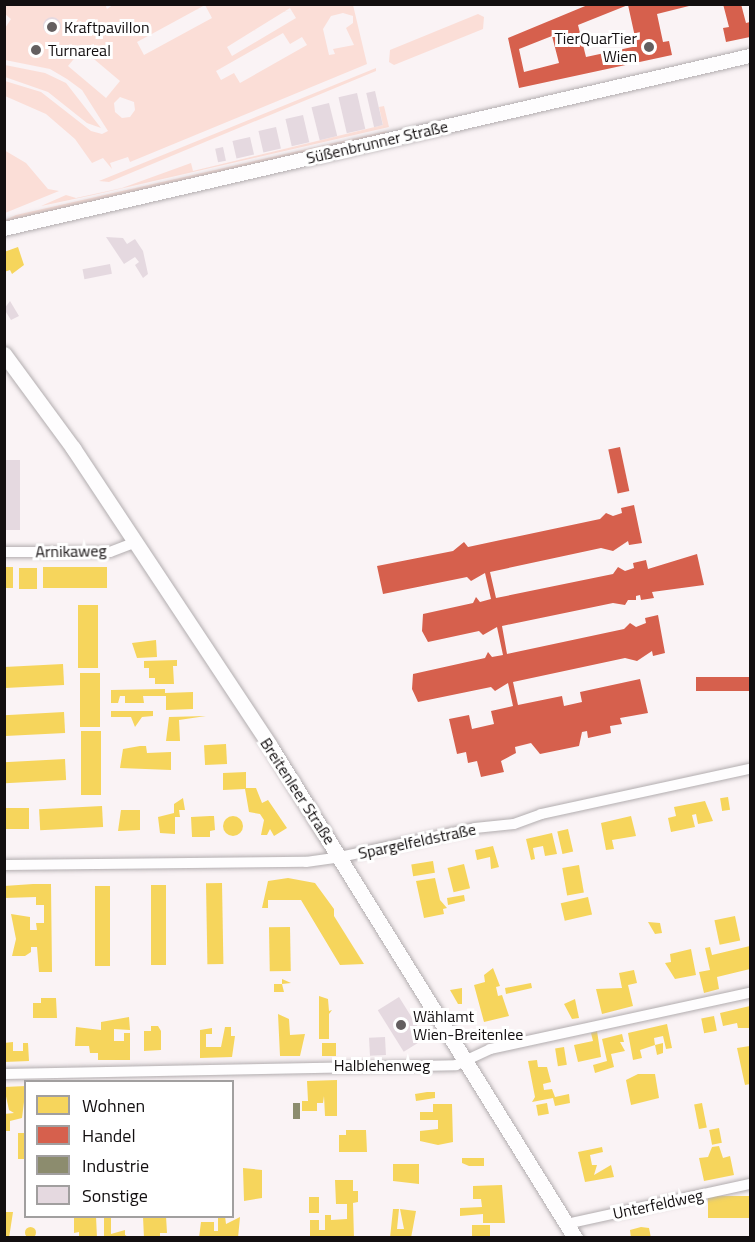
<!DOCTYPE html>
<html>
<head>
<meta charset="utf-8">
<style>
  body { margin:0 }
  #map { position:relative; width:755px; height:1242px; overflow:hidden; background:#faf3f5; font-family:"Titillium Web",sans-serif }
  div>[style] { position:absolute }
  [style*='--x'] { left:calc(var(--x)*1px); top:calc(var(--y)*1px); width:calc(var(--w)*1px); rotate:calc(var(--a)*1deg) }
  .green>* { inset:0; background:#fbded7 }
  .homes>* { inset:0; background:#f6d55c; transform-origin:0 0 }
  .round { border-radius:50% }
  .shops>* { inset:0; background:#d6604d; transform-origin:0 0 }
  .industry>* { inset:0; background:#8c8c6e; transform-origin:0 0 }
  .building>* { inset:0; background:#e5d9e0; transform-origin:0 0 }
  .roads { filter:drop-shadow(0 0 2px #b2adaf) drop-shadow(0 0 2px #b2adaf) }
  .minor>* { height:10px; margin:-5px; padding:0 5px; transform-origin:5px; border-radius:5px; background:#fefdfe }
  .tertiary>* { height:14px; margin:-7px; padding:0 7px; transform-origin:7px; border-radius:7px; background:#fefdfe }
  .secondary>* { height:15px; margin:-7.5px; padding:0 7.5px; transform-origin:7.5px; border-radius:7.5px; background:#fefdfe }
  .dots>* { width:16px; height:16px; translate:-50% -50%; box-sizing:border-box; border:3px solid #fff; border-radius:50% }
  span { translate:-50% -50%; white-space:nowrap; text-align:center; line-height:1.15; -webkit-text-stroke:6px #fff; paint-order:stroke }
  .poi-label { font-size:16px; color:#130f10 }
  .left { translate:0 -50%; text-align:left }
  .right { translate:-100% -50%; text-align:right }
  .street-label { font-size:16px; color:#130f10 }
  .frame { position:absolute; inset:0; border:6px solid #130f10; pointer-events:none }
  .legend { position:absolute; left:24px; top:1080px; width:210px; height:138px; box-sizing:border-box; background:#fff; border:2px solid #a19f9f; margin:0; padding:8px 10px; list-style:none; font-size:18px; color:#130f10 }
  .legend li { display:flex; align-items:center; gap:12px; height:30px }
  .legend b { width:30px; border:2px solid #a19f9f }
</style>
</head>
<body>
<div id="map">
  <div class="green">
    <div style="clip-path:polygon(evenodd,5px 4px,105px 4px,107px 9px,114px 4px,353px 5px,367px 64px,130px 162px,128px 157px,110px 163px,112px 169px,103px 158px,92px 163px,75px 139px,46px 114px,5px 96px,5px 81px,41px 92px,91px 131px,102px 134px,108px 131px,82px 90px,67px 79px,50px 69px,5px 60px,5px 28px,11px 19px,5px 14px,5px 4px,205px 5px,212px 18px,144px 55px,137px 42px,205px 5px,5px 4px,290px 8px,296px 18px,232px 56px,227px 47px,290px 8px,5px 4px,343px 13px,353px 16px,353px 23px,346px 28px,354px 45px,333px 49px,335px 54px,329px 55px,323px 29px,331px 16px,343px 13px,5px 4px,283px 33px,290px 44px,302px 37px,307px 45px,240px 83px,234px 73px,221px 80px,216px 71px,283px 33px,5px 4px,82px 49px,120px 81px,106px 98px,68px 66px,82px 49px,5px 4px,120px 97px,134px 102px,135px 110px,130px 117px,122px 118px,115px 112px,114px 103px,120px 97px)"></div>
    <div style="clip-path:polygon(478px 14px,484px 17px,483px 29px,394px 65px,389px 62px,390px 50px)"></div>
    <div style="clip-path:polygon(5px 65px,45px 73px,66px 83px,101px 128px,87px 123px,48px 92px,5px 77px)"></div>
    <div style="clip-path:polygon(376px 68px,376px 71px,217px 137px,109px 182px,99px 181px)"></div>
    <div style="clip-path:polygon(384px 106px,389px 127px,93px 195px,41px 206px,66px 195px,76px 198px,122px 188px,191px 163px,193px 171px,383px 125px,379px 107px)"></div>
    <div style="clip-path:polygon(387px 131px,383px 136px,5px 225px,5px 220px,16px 215px)"></div>
    <div style="clip-path:polygon(4px 150px,26px 163px,48px 189px,59px 191px,5px 213px)"></div>
  </div>
  <div class="homes">
    <div style="clip-path:polygon(18px 247px,24px 265px,12px 274px,10px 270px,4px 272px,4px 252px)"></div>
    <div style="left:4px;top:567px;width:9px;height:21px"></div>
    <div style="left:107px;top:567px;width:21px;height:64px;rotate:90deg"></div>
    <div style="left:19px;top:568px;width:18px;height:21px"></div>
    <div style="left:78px;top:605px;width:20px;height:63px"></div>
    <div style="clip-path:polygon(156px 640px,157px 657px,137px 658px,132px 643px)"></div>
    <div style="clip-path:polygon(177px 660px,177px 666px,173px 666px,174px 684px,155px 684px,155px 678px,149px 678px,149px 668px,144px 668px,144px 661px)"></div>
    <div style="left:63px;top:664px;width:21px;height:59px;rotate:87deg"></div>
    <div style="left:80px;top:673px;width:20px;height:54px"></div>
    <div style="clip-path:polygon(165px 689px,165px 693px,193px 692px,193px 709px,166px 710px,166px 696px,143px 696px,144px 703px,125px 703px,125px 696px,120px 696px,118px 703px,111px 703px,111px 690px)"></div>
    <div style="clip-path:polygon(111px 711px,153px 711px,153px 716px,142px 717px,135px 727px,131px 717px,111px 717px)"></div>
    <div style="left:64px;top:712px;width:21px;height:60px;rotate:87deg"></div>
    <div style="clip-path:polygon(206px 716px,179px 720px,180px 741px,166px 741px,169px 717px)"></div>
    <div style="left:81px;top:731px;width:20px;height:64px"></div>
    <div style="left:226px;top:744px;width:20px;height:22px;rotate:87deg"></div>
    <div style="clip-path:polygon(140px 746px,146px 746px,147px 753px,171px 752px,171px 770px,120px 768px,123px 749px)"></div>
    <div style="left:65px;top:759px;width:21px;height:61px;rotate:87deg"></div>
    <div style="clip-path:polygon(246px 772px,246px 788px,256px 788px,262px 803px,268px 800px,287px 828px,274px 836px,270px 829px,267px 835px,261px 835px,264px 820px,260px 814px,249px 812px,245px 789px,223px 790px,223px 773px)"></div>
    <div style="left:728px;top:797px;width:13px;height:8px;rotate:81deg"></div>
    <div style="clip-path:polygon(183px 798px,185px 810px,179px 810px,180px 817px,175px 817px,175px 834px,160px 833px,158px 817px,174px 813px,174px 804px)"></div>
    <div style="clip-path:polygon(705px 801px,713px 821px,698px 824px,696px 814px,692px 815px,695px 827px,671px 832px,668px 818px,676px 816px,674px 807px)"></div>
    <div style="left:102px;top:806px;width:21px;height:63px;rotate:87deg"></div>
    <div style="left:4px;top:808px;width:25px;height:21px"></div>
    <div style="clip-path:polygon(121px 810px,140px 810px,140px 830px,118px 831px)"></div>
    <div class="round" style="left:223px;top:816px;width:20px;height:20px"></div>
    <div style="clip-path:polygon(210px 816px,214px 816px,215px 830px,210px 831px,210px 837px,192px 837px,191px 817px)"></div>
    <div style="clip-path:polygon(631px 816px,636px 836px,612px 840px,614px 849px,606px 850px,601px 823px)"></div>
    <div style="left:568px;top:829px;width:23px;height:11px;rotate:77deg"></div>
    <div style="clip-path:polygon(552px 833px,557px 854px,545px 856px,543px 846px,533px 848px,535px 859px,531px 860px,526px 839px)"></div>
    <div style="clip-path:polygon(493px 846px,499px 867px,491px 869px,490px 857px,477px 860px,475px 850px)"></div>
    <div style="left:433px;top:861px;width:12px;height:22px;rotate:81deg"></div>
    <div style="left:464px;top:864px;width:25px;height:17px;rotate:76deg"></div>
    <div style="left:579px;top:865px;width:28px;height:17px;rotate:80deg"></div>
    <div style="clip-path:polygon(288px 878px,315px 883px,334px 909px,334px 916px,364px 964px,340px 965px,301px 900px,268px 900px,268px 908px,262px 908px,268px 881px)"></div>
    <div style="clip-path:polygon(435px 878px,440px 900px,447px 908px,443px 909px,444px 914px,424px 918px,416px 881px)"></div>
    <div style="left:222px;top:883px;width:81px;height:16px;rotate:89deg"></div>
    <div style="clip-path:polygon(33px 884px,51px 884px,52px 972px,39px 972px,37px 947px,31px 947px,31px 952px,25px 956px,12px 956px,16px 939px,11px 914px,30px 917px,30px 930px,37px 930px,36px 923px,44px 923px,44px 905px,36px 905px,36px 897px,4px 898px,4px 886px)"></div>
    <div style="left:151px;top:885px;width:15px;height:80px"></div>
    <div style="left:95px;top:886px;width:15px;height:80px"></div>
    <div style="clip-path:polygon(464px 895px,465px 901px,448px 905px,447px 898px)"></div>
    <div style="left:588px;top:897px;width:18px;height:28px;rotate:77deg"></div>
    <div style="left:735px;top:916px;width:25px;height:21px;rotate:78deg"></div>
    <div style="clip-path:polygon(648px 922px,660px 923px,662px 933px,655px 934px)"></div>
    <div style="left:290px;top:927px;width:44px;height:21px;rotate:89deg"></div>
    <div style="clip-path:polygon(750px 946px,750px 969px,717px 977px,719px 989px,704px 993px,699px 972px,710px 970px,705px 948px,710px 947px,712px 955px)"></div>
    <div style="clip-path:polygon(691px 949px,696px 975px,675px 979px,665px 963px,671px 962px,670px 954px)"></div>
    <div style="clip-path:polygon(493px 968px,500px 986px,496px 987px,498px 996px,502px 995px,509px 1016px,484px 1022px,474px 985px,485px 982px,484px 975px)"></div>
    <div style="clip-path:polygon(634px 970px,637px 983px,628px 985px,633px 1006px,602px 1014px,596px 989px,622px 988px,619px 973px)"></div>
    <div style="clip-path:polygon(282px 979px,291px 983px,282px 984px,284px 992px,274px 992px,274px 984px,282px 984px)"></div>
    <div style="clip-path:polygon(531px 983px,532px 988px,506px 994px,505px 988px)"></div>
    <div style="clip-path:polygon(462px 988px,462px 1004px,458px 1004px,450px 990px)"></div>
    <div style="clip-path:polygon(319px 996px,328px 999px,329px 1011px,332px 1010px,329px 1014px,329px 1039px,319px 1039px)"></div>
    <div style="clip-path:polygon(41px 998px,56px 998px,57px 1018px,33px 1018px,33px 1003px,41px 1003px)"></div>
    <div style="clip-path:polygon(575px 999px,579px 1018px,572px 1019px,564px 1004px)"></div>
    <div style="clip-path:polygon(750px 1006px,750px 1028px,738px 1028px,737px 1023px,723px 1026px,720px 1013px)"></div>
    <div style="clip-path:polygon(278px 1014px,289px 1019px,290px 1035px,305px 1034px,300px 1056px,280px 1056px)"></div>
    <div style="left:714px;top:1016px;width:15px;height:13px;rotate:79deg"></div>
    <div style="clip-path:polygon(129px 1017px,130px 1030px,114px 1029px,114px 1041px,124px 1041px,124px 1033px,130px 1033px,130px 1060px,98px 1060px,98px 1053px,90px 1053px,89px 1046px,75px 1046px,76px 1027px,101px 1030px,101px 1022px)"></div>
    <div style="clip-path:polygon(667px 1024px,672px 1048px,666px 1049px,663px 1036px,654px 1038px,655px 1045px,663px 1043px,663px 1053px,657px 1055px,655px 1045px,640px 1050px,642px 1058px,633px 1060px,628px 1033px)"></div>
    <div style="clip-path:polygon(151px 1026px,158px 1026px,161px 1031px,161px 1050px,144px 1051px,144px 1031px,151px 1031px)"></div>
    <div style="clip-path:polygon(225px 1027px,231px 1027px,231px 1036px,235px 1036px,232px 1057px,200px 1058px,200px 1030px,212px 1028px,212px 1034px,206px 1034px,206px 1047px,221px 1047px)"></div>
    <div style="clip-path:polygon(597px 1031px,601px 1057px,578px 1062px,574px 1045px,593px 1041px,591px 1033px)"></div>
    <div style="clip-path:polygon(622px 1034px,624px 1042px,620px 1042px,625px 1051px,611px 1054px,614px 1067px,595px 1073px,593px 1065px,607px 1061px,602px 1039px)"></div>
    <div style="clip-path:polygon(13px 1042px,13px 1051px,23px 1051px,23px 1043px,28px 1043px,29px 1061px,4px 1062px,4px 1043px)"></div>
    <div style="left:322px;top:1043px;width:14px;height:13px"></div>
    <div style="clip-path:polygon(750px 1046px,750px 1084px,745px 1085px,737px 1048px)"></div>
    <div style="left:564px;top:1047px;width:18px;height:9px;rotate:81deg"></div>
    <div style="clip-path:polygon(537px 1060px,538px 1067px,547px 1067px,551px 1082px,543px 1084px,544px 1090px,552px 1089px,555px 1097px,569px 1094px,570px 1103px,555px 1106px,553px 1098px,532px 1102px,535px 1097px,528px 1061px)"></div>
    <div style="clip-path:polygon(638px 1074px,655px 1074px,659px 1098px,631px 1105px,626px 1080px)"></div>
    <div style="clip-path:polygon(337px 1080px,337px 1116px,325px 1116px,324px 1096px,323px 1103px,317px 1103px,317px 1111px,302px 1111px,302px 1101px,308px 1101px,307px 1081px)"></div>
    <div style="clip-path:polygon(26px 1086px,22px 1118px,10px 1121px,10px 1131px,4px 1131px,4px 1114px,14px 1113px,9px 1110px,4px 1087px)"></div>
    <div style="clip-path:polygon(427px 1092px,435px 1092px,435px 1098px,416px 1101px,415px 1094px)"></div>
    <div style="left:547px;top:1103px;width:11px;height:11px;rotate:80deg"></div>
    <div style="left:702px;top:1103px;width:25px;height:8px;rotate:79deg"></div>
    <div style="clip-path:polygon(433px 1104px,452px 1104px,453px 1142px,438px 1145px,420px 1141px,420px 1131px,438px 1129px,438px 1120px,420px 1120px,420px 1112px,433px 1112px)"></div>
    <div style="left:719px;top:1128px;width:15px;height:10px;rotate:79deg"></div>
    <div style="clip-path:polygon(346px 1130px,366px 1130px,367px 1152px,339px 1152px,339px 1135px,346px 1135px)"></div>
    <div style="left:18px;top:1133px;width:8px;height:26px"></div>
    <div style="clip-path:polygon(719px 1146px,723px 1158px,730px 1156px,734px 1175px,704px 1181px,699px 1158px,708px 1157px,712px 1147px)"></div>
    <div style="clip-path:polygon(602px 1147px,603px 1152px,590px 1155px,592px 1165px,597px 1165px,594px 1175px,611px 1165px,614px 1177px,585px 1182px,578px 1152px)"></div>
    <div style="clip-path:polygon(462px 1158px,484px 1158px,484px 1166px,469px 1166px,462px 1163px)"></div>
    <div style="clip-path:polygon(393px 1164px,419px 1164px,419px 1184px,393px 1181px)"></div>
    <div style="clip-path:polygon(243px 1168px,262px 1170px,262px 1198px,244px 1201px)"></div>
    <div style="clip-path:polygon(335px 1180px,353px 1180px,353px 1191px,358px 1191px,358px 1202px,353px 1203px,354px 1238px,310px 1238px,310px 1220px,319px 1220px,319px 1230px,325px 1230px,325px 1215px,331px 1215px,331px 1220px,347px 1219px,347px 1204px,336px 1204px)"></div>
    <div style="clip-path:polygon(502px 1185px,505px 1223px,483px 1223px,483px 1214px,460px 1216px,460px 1208px,482px 1207px,481px 1199px,473px 1199px,473px 1186px)"></div>
    <div style="left:750px;top:1196px;width:22px;height:42px;rotate:90deg"></div>
    <div style="left:309px;top:1197px;width:10px;height:16px"></div>
    <div style="clip-path:polygon(393px 1209px,399px 1209px,397px 1229px,404px 1229px,400px 1209px,416px 1211px,411px 1238px,390px 1238px)"></div>
    <div style="clip-path:polygon(4px 1212px,13px 1212px,9px 1238px,4px 1238px)"></div>
    <div style="clip-path:polygon(74px 1216px,96px 1216px,97px 1238px,79px 1238px,79px 1232px,74px 1233px)"></div>
    <div style="clip-path:polygon(166px 1216px,167px 1233px,160px 1233px,160px 1238px,144px 1238px,143px 1217px)"></div>
    <div style="clip-path:polygon(218px 1216px,225px 1216px,226px 1224px,240px 1217px,238px 1238px,199px 1238px,201px 1222px,214px 1222px,214px 1231px,218px 1231px)"></div>
    <div style="clip-path:polygon(104px 1217px,111px 1217px,111px 1234px,125px 1230px,125px 1235px,130px 1238px,104px 1238px)"></div>
    <div style="left:472px;top:1225px;width:18px;height:13px"></div>
    <div class="round" style="left:24.5px;top:1226.5px;width:11px;height:11px"></div>
    <div style="clip-path:polygon(641px 1227px,649px 1228px,651px 1238px,631px 1238px,630px 1230px)"></div>
  </div>
  <div class="shops">
    <div style="clip-path:polygon(evenodd,590px 4px,693px 5px,657px 14px,663px 42px,669px 41px,672px 55px,519px 88px,508px 38px,590px 4px,628px 5px,637px 46px,586px 57px,578px 25px,628px 5px,590px 4px,552px 36px,559px 63px,524px 72px,519px 49px,552px 36px)"></div>
    <div style="clip-path:polygon(723px 4px,741px 4px,746px 23px,750px 22px,750px 37px,726px 42px,723px 28px,729px 27px)"></div>
    <div style="left:620px;top:447px;width:45px;height:12px;rotate:78deg"></div>
    <div style="clip-path:polygon(634px 505px,642px 543px,629px 545px,628px 541px,613px 551px,601px 548px,490px 572px,496px 598px,613px 574px,618px 567px,625px 571px,634px 568px,633px 563px,646px 560px,648px 569px,697px 554px,704px 585px,652px 592px,654px 598px,641px 600px,640px 595px,636px 596px,636px 600px,628px 600px,625px 605px,613px 603px,502px 626px,507px 654px,624px 629px,630px 623px,636px 627px,646px 623px,645px 618px,658px 615px,665px 653px,653px 656px,652px 651px,637px 661px,625px 658px,513px 682px,518px 705px,562px 696px,564px 706px,582px 702px,580px 692px,640px 679px,648px 713px,620px 718px,622px 724px,610px 726px,611px 733px,588px 738px,587px 731px,582px 732px,579px 746px,540px 754px,531px 743px,515px 747px,516px 753px,501px 761px,504px 772px,481px 777px,477px 761px,468px 763px,466px 752px,457px 754px,449px 719px,469px 715px,472px 729px,494px 724px,491px 711px,513px 706px,508px 683px,495px 691px,491px 687px,418px 702px,412px 689px,413px 674px,485px 658px,488px 652px,492px 657px,503px 655px,497px 627px,483px 635px,479px 631px,428px 642px,422px 631px,423px 614px,473px 603px,476px 597px,480px 602px,491px 599px,485px 573px,471px 581px,467px 577px,383px 594px,377px 566px,453px 551px,464px 542px,468px 547px,600px 519px,606px 513px,613px 516px,622px 513px,621px 508px)"></div>
    <div style="left:750px;top:677px;width:14px;height:54px;rotate:90deg"></div>
  </div>
  <div class="industry">
    <div style="left:293px;top:1103px;width:7px;height:16px"></div>
  </div>
  <div class="building">
    <div class="round" style="left:43px;top:17px;width:18px;height:18px"></div>
    <div style="left:375px;top:91px;width:35px;height:9px;rotate:77deg"></div>
    <div style="left:357px;top:93px;width:37px;height:19px;rotate:77deg"></div>
    <div style="left:329px;top:103px;width:34px;height:18px;rotate:76deg"></div>
    <div style="left:303px;top:115px;width:28px;height:18px;rotate:77deg"></div>
    <div style="left:276px;top:127px;width:22px;height:18px;rotate:77deg"></div>
    <div style="left:250px;top:137px;width:18px;height:18px;rotate:77deg"></div>
    <div style="left:223px;top:147px;width:14px;height:8px;rotate:78deg"></div>
    <div style="clip-path:polygon(106px 237px,123px 238px,127px 244px,135px 239px,143px 251px,148px 274px,143px 278px,135px 265px,139px 262px,135px 257px,124px 264px)"></div>
    <div style="left:110px;top:264px;width:10px;height:28px;rotate:79deg"></div>
    <div style="clip-path:polygon(10px 301px,19px 316px,11px 320px,4px 309px)"></div>
    <div style="left:4px;top:460px;width:16px;height:70px"></div>
    <div style="left:399px;top:997px;width:49px;height:25px;rotate:58deg"></div>
    <div style="left:385px;top:1037px;width:18px;height:16px;rotate:87deg"></div>
  </div>
  <div class="roads">
    <div class="minor">
      <div style="--x:4;--y:552;--w:106;--a:0"></div>
      <div style="--x:110;--y:552;--w:28;--a:-21"></div>
      <div style="--x:4;--y:865;--w:302;--a:-0.6"></div>
      <div style="--x:306;--y:862;--w:34;--a:-8"></div>
      <div style="--x:340;--y:857;--w:138;--a:-12.1"></div>
      <div style="--x:475;--y:828;--w:39;--a:-6"></div>
      <div style="--x:514;--y:824;--w:29;--a:-20"></div>
      <div style="--x:541;--y:814;--w:214;--a:-12.2"></div>
      <div style="--x:4;--y:1074;--w:452;--a:-1.1"></div>
      <div style="--x:456;--y:1065;--w:38;--a:-25"></div>
      <div style="--x:490;--y:1049;--w:266;--a:-12.2"></div>
      <div style="--x:566;--y:1224;--w:188;--a:-12.3"></div>
    </div>
    <div class="tertiary">
      <div style="--x:4;--y:229;--w:766;--a:-13.06"></div>
    </div>
    <div class="secondary">
      <div style="--x:4;--y:354;--w:117;--a:53.7"></div>
      <div style="--x:73;--y:448;--w:357;--a:56.5"></div>
      <div style="--x:270;--y:746;--w:579;--a:58.2"></div>
    </div>
  </div>
  <div class="dots">
    <div style="left:52px;top:27px;background:#645f60"></div>
    <div style="left:649px;top:47px;background:#645f60"></div>
    <div style="left:36px;top:50px;background:#645f60"></div>
    <div style="left:401px;top:1025px;background:#645f60"></div>
  </div>
  <div class="poi-label">
    <span class="left" style="left:64px;top:27px">Kraftpavillon</span>
    <span class="right" style="left:637px;top:47px">TierQuarTier<br>Wien</span>
    <span class="left" style="left:48px;top:50px">Turnareal</span>
    <span class="left" style="left:413px;top:1025px">Wählamt<br>Wien-Breitenlee</span>
  </div>
  <div class="street-label">
    <span style="left:377px;top:142px;rotate:-13deg">Süßenbrunner Straße</span>
    <span style="left:71px;top:551px;rotate:-1deg">Arnikaweg</span>
    <span style="left:298px;top:791px;rotate:57deg">Breitenleer Straße</span>
    <span style="left:417px;top:841px;rotate:-12deg">Spargelfeldstraße</span>
    <span style="left:382px;top:1065px">Halblehenweg</span>
    <span style="left:658px;top:1204px;rotate:-12deg">Unterfeldweg</span>
  </div>
  <div class="frame"></div>
  <ul class="legend">
  <li><b style="height:16px;background:#f6d55c"></b>Wohnen</li>
  <li><b style="height:16px;background:#d6604d"></b>Handel</li>
  <li><b style="height:16px;background:#8c8c6e"></b>Industrie</li>
  <li><b style="height:16px;background:#e5d9e0"></b>Sonstige</li>
  </ul>
</div>
</body>
</html>
